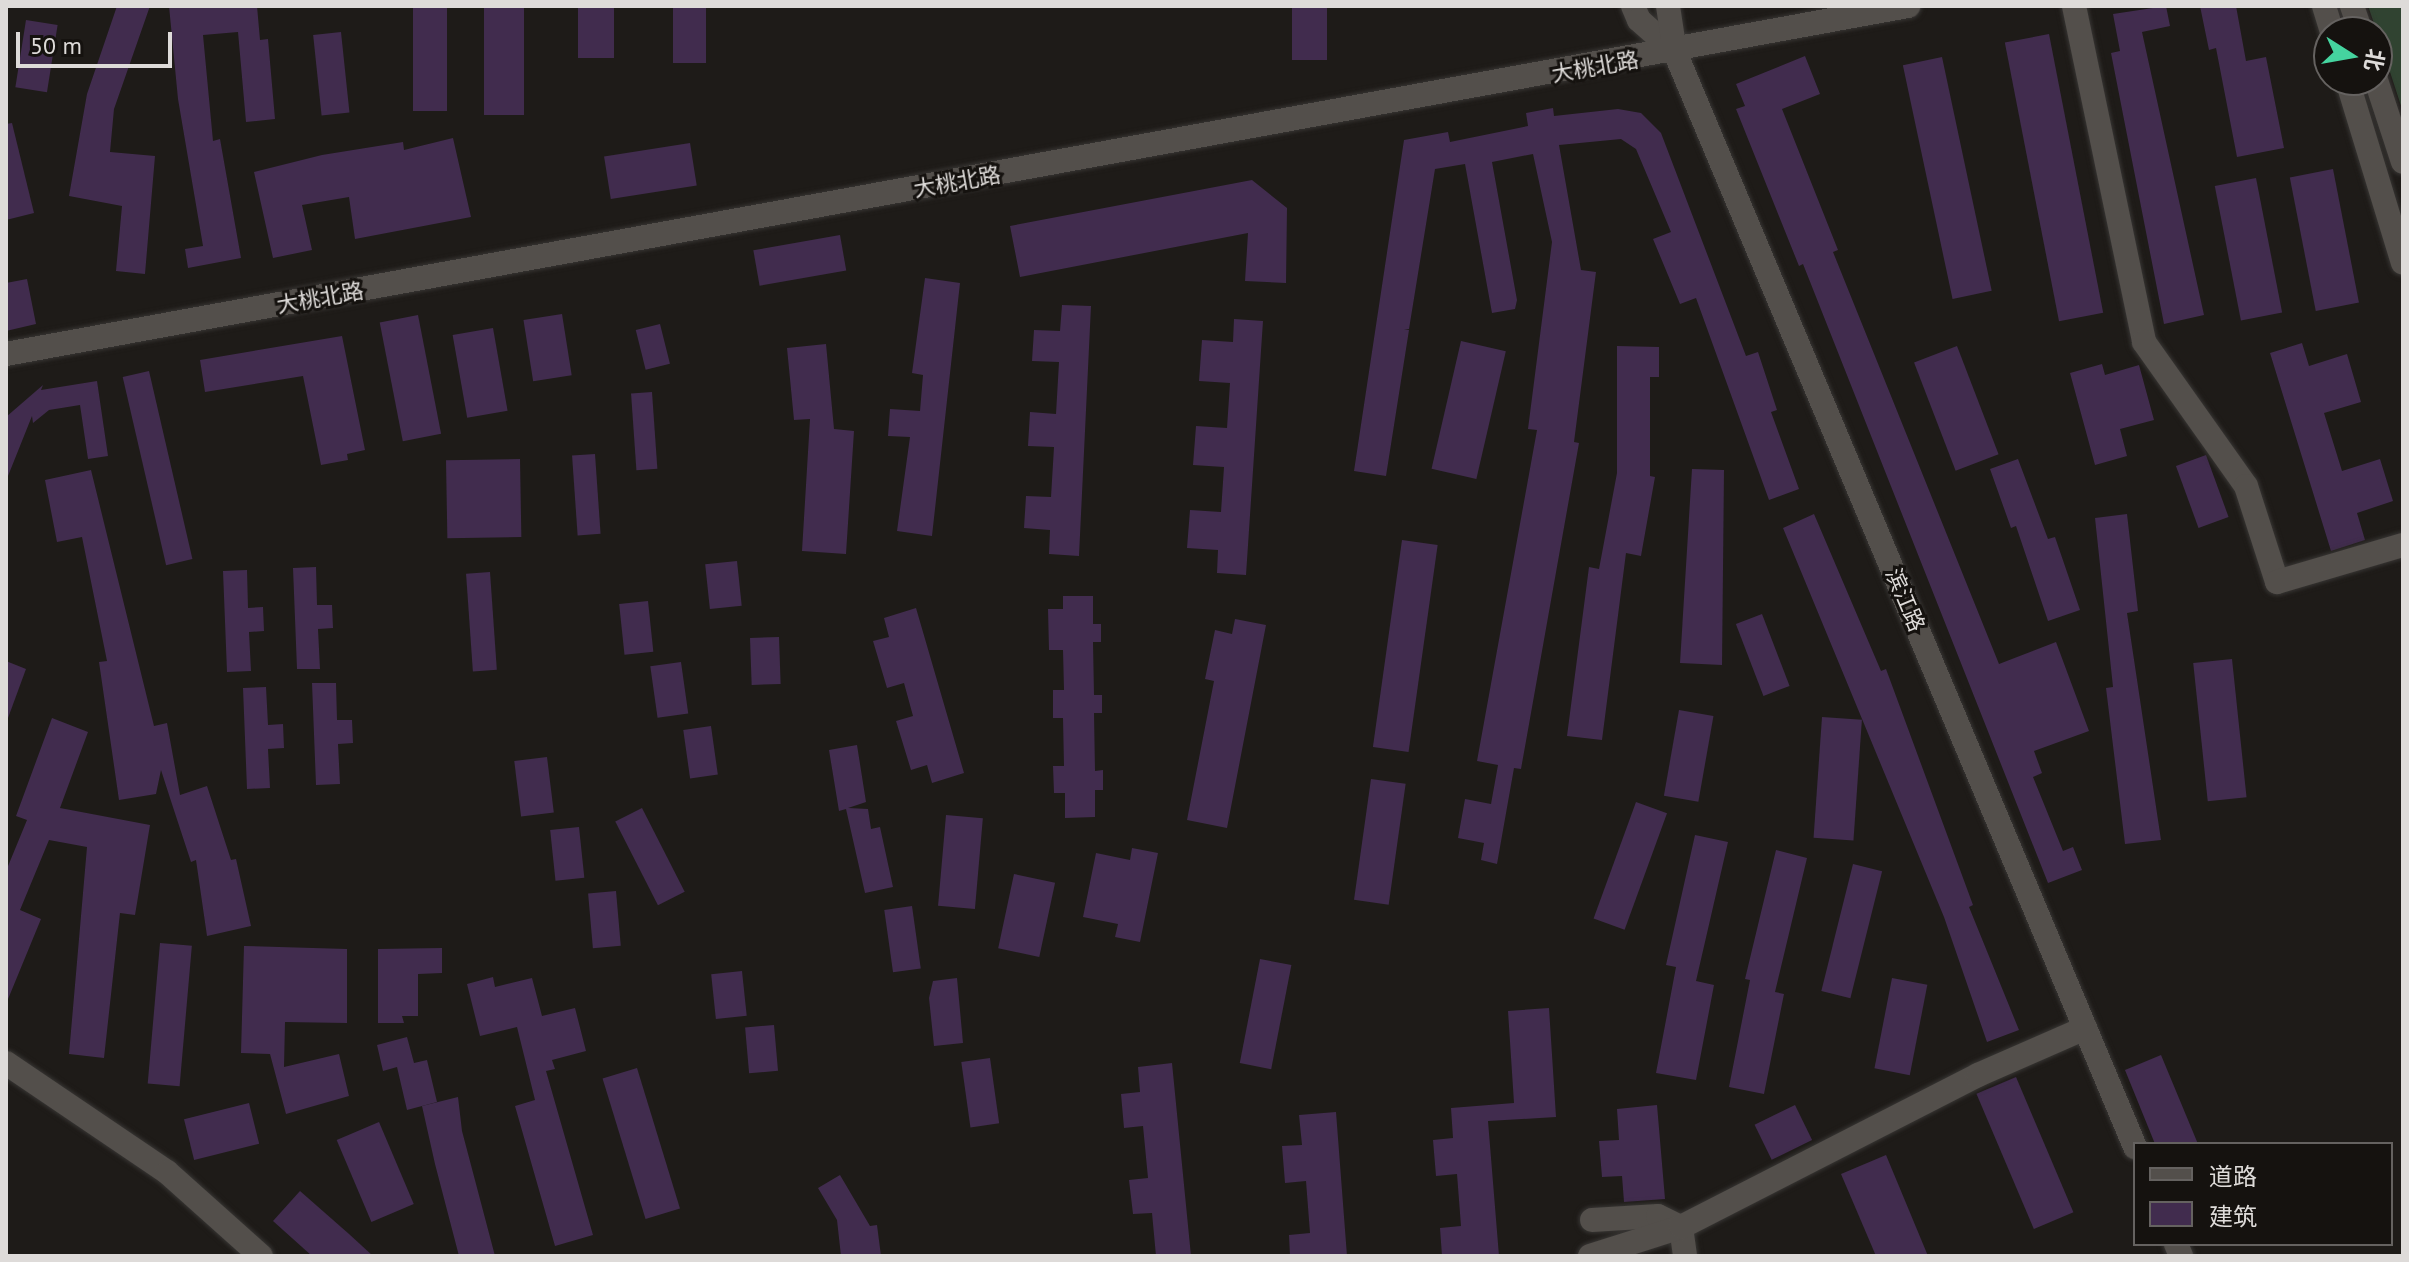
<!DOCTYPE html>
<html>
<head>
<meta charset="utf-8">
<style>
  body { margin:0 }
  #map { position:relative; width:2409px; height:1262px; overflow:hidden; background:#1e1b18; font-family:"PT Sans","Noto Sans SC",sans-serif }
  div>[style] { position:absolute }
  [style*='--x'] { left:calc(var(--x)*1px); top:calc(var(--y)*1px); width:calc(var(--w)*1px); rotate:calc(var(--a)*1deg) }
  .green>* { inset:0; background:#304331 }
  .building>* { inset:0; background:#412c4e; transform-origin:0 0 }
  .roads { filter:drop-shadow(0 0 2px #373533) drop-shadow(0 0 2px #373533) }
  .street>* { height:24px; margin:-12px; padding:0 12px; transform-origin:12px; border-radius:12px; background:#534f4b }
  .secondary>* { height:24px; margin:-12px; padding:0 12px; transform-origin:12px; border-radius:12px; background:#534f4b }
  span { translate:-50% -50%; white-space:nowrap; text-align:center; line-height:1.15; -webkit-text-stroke:6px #15120f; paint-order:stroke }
  .street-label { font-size:22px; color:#dedbd9 }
  .frame { position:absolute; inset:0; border:8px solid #dedbd9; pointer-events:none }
  .legend { position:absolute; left:2133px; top:1142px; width:260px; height:104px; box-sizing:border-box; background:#15120f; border:2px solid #656260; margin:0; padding:10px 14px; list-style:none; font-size:24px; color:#dedbd9 }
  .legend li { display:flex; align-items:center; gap:16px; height:40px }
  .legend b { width:40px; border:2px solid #656260 }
  .north { position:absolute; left:2313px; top:16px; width:80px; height:80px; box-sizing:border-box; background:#15120f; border:2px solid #656260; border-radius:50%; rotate:101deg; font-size:22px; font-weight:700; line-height:32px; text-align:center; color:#dedbd9 }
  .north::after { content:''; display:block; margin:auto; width:28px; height:36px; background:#45d49f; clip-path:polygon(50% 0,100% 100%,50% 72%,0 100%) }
  .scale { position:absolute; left:16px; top:32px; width:156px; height:36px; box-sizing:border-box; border:4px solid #dedbd9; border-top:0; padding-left:10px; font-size:24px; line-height:28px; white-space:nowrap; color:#dedbd9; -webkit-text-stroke:6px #15120f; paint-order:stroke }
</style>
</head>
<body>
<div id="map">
  <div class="green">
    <div style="clip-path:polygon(2368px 6px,2403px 6px,2403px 112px,2377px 32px)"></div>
  </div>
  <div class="building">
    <div style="clip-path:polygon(117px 6px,150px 6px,114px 109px,110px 152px,155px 156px,145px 274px,116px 271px,122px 206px,69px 196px,87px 94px)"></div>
    <div style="clip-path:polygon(169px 6px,257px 6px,260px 40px,268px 39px,275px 119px,246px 122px,238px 32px,203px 35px,213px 141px,220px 139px,241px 258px,188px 268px,185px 249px,203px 246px,178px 99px)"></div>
    <div style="left:413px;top:6px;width:34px;height:105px"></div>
    <div style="left:484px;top:6px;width:40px;height:109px"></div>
    <div style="left:578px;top:6px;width:36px;height:52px"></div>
    <div style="left:673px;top:6px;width:33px;height:57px"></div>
    <div style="left:1292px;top:6px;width:35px;height:54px"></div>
    <div style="clip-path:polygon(2166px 6px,2170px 26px,2142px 32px,2204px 315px,2164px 324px,2111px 53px,2120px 51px,2113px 14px)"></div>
    <div style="clip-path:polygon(2200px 6px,2236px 6px,2246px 61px,2266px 57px,2284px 148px,2237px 157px,2216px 48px,2209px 50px)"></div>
    <div style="left:26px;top:20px;width:32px;height:68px;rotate:9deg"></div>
    <div style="left:341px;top:32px;width:81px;height:28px;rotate:84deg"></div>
    <div style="left:2049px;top:34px;width:284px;height:45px;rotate:79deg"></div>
    <div style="clip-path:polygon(1805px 56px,1820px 94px,1782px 109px,1838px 250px,1833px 252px,1999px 664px,2056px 642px,2089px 731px,2034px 751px,2042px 773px,2033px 777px,2063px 851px,2073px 847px,2082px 870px,2048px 883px,1803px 264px,1799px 266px,1736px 109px,1745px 106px,1736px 84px)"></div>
    <div style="left:1942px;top:57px;width:239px;height:40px;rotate:78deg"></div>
    <div style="clip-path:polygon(1553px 108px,1554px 116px,1618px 109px,1641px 113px,1661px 133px,1746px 356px,1758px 352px,1777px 410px,1771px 412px,1799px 489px,1769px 500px,1696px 298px,1680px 304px,1653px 239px,1671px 232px,1636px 149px,1621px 139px,1559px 145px,1581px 270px,1596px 272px,1574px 442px,1579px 443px,1521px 769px,1514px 768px,1497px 864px,1481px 860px,1484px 843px,1458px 838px,1465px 799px,1491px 804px,1498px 765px,1477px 761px,1537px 430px,1528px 429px,1552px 242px,1533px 154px,1492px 162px,1517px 300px,1515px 309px,1492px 313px,1465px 164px,1435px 169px,1409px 329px,1404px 329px,1409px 330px,1386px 476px,1354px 471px,1404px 140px,1448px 132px,1450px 142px,1528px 126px,1526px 113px)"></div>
    <div style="clip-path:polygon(12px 123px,34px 213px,6px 220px,6px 124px)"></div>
    <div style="clip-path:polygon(453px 138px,471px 217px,355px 239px,349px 197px,302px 205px,312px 250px,273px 258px,254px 172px,322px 155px,403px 142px,404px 150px)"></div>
    <div style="left:690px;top:143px;width:43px;height:87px;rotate:81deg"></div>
    <div style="left:2333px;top:169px;width:136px;height:44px;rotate:79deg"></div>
    <div style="left:2256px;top:178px;width:137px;height:42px;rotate:79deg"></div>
    <div style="clip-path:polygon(1252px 180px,1287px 208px,1286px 283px,1245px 281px,1248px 233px,1020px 277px,1010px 226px)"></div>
    <div style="left:840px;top:235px;width:36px;height:88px;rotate:80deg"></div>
    <div style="clip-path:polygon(925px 278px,960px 283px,932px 536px,897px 531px,910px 437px,888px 436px,890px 409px,920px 411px,923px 375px,912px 373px)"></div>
    <div style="clip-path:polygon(27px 279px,36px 324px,6px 331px,6px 283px)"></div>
    <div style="clip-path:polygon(1062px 305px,1091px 306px,1079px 556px,1049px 554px,1050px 530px,1024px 528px,1026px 496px,1051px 497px,1054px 447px,1028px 446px,1030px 412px,1056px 414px,1059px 362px,1032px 361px,1034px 330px,1060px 331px)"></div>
    <div style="left:562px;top:314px;width:62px;height:39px;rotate:81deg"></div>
    <div style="left:418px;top:315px;width:121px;height:39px;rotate:79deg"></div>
    <div style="clip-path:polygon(1234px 319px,1263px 321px,1246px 575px,1217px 573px,1218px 550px,1187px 548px,1190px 510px,1221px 512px,1224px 467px,1193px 465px,1196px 426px,1227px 428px,1230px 383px,1199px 381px,1202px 340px,1233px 342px)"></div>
    <div style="left:660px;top:324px;width:41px;height:25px;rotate:76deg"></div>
    <div style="left:493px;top:328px;width:84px;height:41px;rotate:80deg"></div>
    <div style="clip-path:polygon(342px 336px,365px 450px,347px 454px,348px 460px,321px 465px,303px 376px,205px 392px,200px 360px)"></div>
    <div style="left:1461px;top:341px;width:46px;height:131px;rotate:13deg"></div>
    <div style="clip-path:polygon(2302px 343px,2309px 366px,2347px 354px,2361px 402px,2324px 413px,2342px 471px,2380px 459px,2393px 501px,2357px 513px,2365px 540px,2331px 551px,2270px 353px)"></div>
    <div style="clip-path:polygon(826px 344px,834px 429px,854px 431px,846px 554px,802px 551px,810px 419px,794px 420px,787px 348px)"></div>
    <div style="clip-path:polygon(1617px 346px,1659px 347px,1659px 377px,1650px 377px,1650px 476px,1655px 477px,1641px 556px,1626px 553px,1602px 740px,1567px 736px,1589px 567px,1599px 569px,1617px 473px)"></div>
    <div style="left:1957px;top:346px;width:116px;height:46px;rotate:69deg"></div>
    <div style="clip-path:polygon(2102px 364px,2105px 375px,2139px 365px,2154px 420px,2120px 429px,2127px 456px,2095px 465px,2070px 373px)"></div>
    <div style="left:149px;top:371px;width:193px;height:27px;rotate:77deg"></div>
    <div style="clip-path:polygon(97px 381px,108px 456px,88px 459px,80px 405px,49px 410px,33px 423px,32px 416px,6px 481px,6px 417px,43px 385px,41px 390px)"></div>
    <div style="left:652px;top:392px;width:77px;height:21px;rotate:86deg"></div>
    <div style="left:595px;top:454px;width:80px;height:23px;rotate:86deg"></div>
    <div style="left:2206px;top:455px;width:66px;height:32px;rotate:70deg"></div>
    <div style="left:520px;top:459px;width:78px;height:74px;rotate:89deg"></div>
    <div style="clip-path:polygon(2018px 459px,2048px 539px,2055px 537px,2080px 610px,2048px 621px,2016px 526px,2011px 528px,1990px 469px)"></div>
    <div style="clip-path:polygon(1692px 469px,1724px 470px,1722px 665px,1680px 663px)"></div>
    <div style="clip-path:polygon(91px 470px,154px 726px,167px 723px,180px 795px,207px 786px,231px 860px,236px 859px,251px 926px,207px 936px,196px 860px,191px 862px,170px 798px,178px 795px,170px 798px,161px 770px,156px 794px,119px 800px,99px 662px,107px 661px,82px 537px,57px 542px,45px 480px)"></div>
    <div style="clip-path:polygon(1814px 514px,1881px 671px,1886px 669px,1973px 905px,1969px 907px,2019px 1030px,1987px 1042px,1944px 917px,1783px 528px)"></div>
    <div style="clip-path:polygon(2127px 514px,2138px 611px,2127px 613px,2161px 840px,2125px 844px,2106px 688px,2113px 687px,2095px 518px)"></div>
    <div style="left:1402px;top:540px;width:36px;height:209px;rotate:8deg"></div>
    <div style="left:737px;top:561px;width:45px;height:32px;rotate:84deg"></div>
    <div style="clip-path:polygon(316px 567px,317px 605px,332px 605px,333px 628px,318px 629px,320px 669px,297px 669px,293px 568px)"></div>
    <div style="clip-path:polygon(247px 570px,248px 608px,263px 607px,264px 631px,249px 632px,251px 671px,227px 672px,223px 571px)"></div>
    <div style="left:490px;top:572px;width:98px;height:24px;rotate:86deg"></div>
    <div style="clip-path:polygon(1063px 596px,1093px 596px,1093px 624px,1101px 624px,1101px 642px,1093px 642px,1094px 695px,1102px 695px,1102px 713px,1094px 713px,1095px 771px,1103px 770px,1103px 790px,1095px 790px,1095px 817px,1065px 818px,1065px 793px,1054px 793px,1053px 766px,1064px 766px,1063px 718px,1053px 718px,1053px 690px,1064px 690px,1063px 650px,1049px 650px,1048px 609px,1063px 609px)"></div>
    <div style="left:648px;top:601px;width:51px;height:29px;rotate:84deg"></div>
    <div style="clip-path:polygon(916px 608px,964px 773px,932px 783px,927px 765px,911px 770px,896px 721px,913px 716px,904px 683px,887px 688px,873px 641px,889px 637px,884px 618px)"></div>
    <div style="left:1762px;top:614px;width:77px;height:28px;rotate:69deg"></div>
    <div style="clip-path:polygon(1235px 619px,1266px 625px,1227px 828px,1187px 820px,1214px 681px,1205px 679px,1215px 630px,1232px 634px)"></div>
    <div style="left:779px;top:637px;width:47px;height:29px;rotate:88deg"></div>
    <div style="left:2232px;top:659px;width:139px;height:39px;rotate:84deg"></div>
    <div style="clip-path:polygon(6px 661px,26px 669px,8px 718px,6px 718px)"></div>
    <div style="left:681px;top:662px;width:52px;height:31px;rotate:82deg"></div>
    <div style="clip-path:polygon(312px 683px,336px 683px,337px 720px,352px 720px,353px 743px,338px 744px,340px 784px,316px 785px)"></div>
    <div style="clip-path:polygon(266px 687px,268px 725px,283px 724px,284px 748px,268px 749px,270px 788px,247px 789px,243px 688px)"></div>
    <div style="left:1679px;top:710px;width:35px;height:87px;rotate:10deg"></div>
    <div style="left:1822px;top:717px;width:40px;height:121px;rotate:4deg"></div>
    <div style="clip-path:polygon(52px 718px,88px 732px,60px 808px,150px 825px,135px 915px,120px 913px,104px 1058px,69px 1054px,87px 847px,49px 840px,20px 910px,41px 919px,6px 1004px,6px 871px,27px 820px,16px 816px)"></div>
    <div style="left:711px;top:726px;width:49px;height:28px;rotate:82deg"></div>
    <div style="clip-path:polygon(857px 745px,866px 802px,848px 808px,868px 809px,871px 829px,880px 827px,893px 887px,865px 893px,846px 809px,839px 811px,829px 750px)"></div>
    <div style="left:547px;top:757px;width:56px;height:33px;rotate:83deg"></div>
    <div style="left:1371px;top:779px;width:35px;height:122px;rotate:8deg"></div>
    <div style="left:1636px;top:802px;width:33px;height:124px;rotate:20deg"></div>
    <div style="left:642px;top:808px;width:94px;height:30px;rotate:63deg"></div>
    <div style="left:946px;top:815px;width:37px;height:91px;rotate:5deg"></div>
    <div style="left:579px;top:827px;width:51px;height:29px;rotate:84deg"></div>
    <div style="clip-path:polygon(1695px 835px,1728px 842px,1696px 981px,1714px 985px,1696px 1080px,1656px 1073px,1676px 967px,1666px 965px)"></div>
    <div style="clip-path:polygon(1132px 848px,1158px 853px,1140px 942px,1115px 937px,1118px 924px,1083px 917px,1096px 853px,1130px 860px)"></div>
    <div style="clip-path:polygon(1776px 850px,1807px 858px,1775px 992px,1784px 994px,1764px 1094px,1729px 1087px,1750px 980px,1745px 979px)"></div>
    <div style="left:1853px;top:864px;width:30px;height:131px;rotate:14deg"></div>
    <div style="left:1014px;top:874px;width:42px;height:76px;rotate:12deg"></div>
    <div style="left:616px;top:891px;width:55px;height:28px;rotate:85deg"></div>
    <div style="left:912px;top:906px;width:63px;height:28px;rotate:82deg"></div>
    <div style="left:160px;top:943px;width:32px;height:141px;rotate:5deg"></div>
    <div style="clip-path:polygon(244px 946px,347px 949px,347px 1023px,285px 1022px,284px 1067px,339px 1054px,349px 1096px,286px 1114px,270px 1054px,241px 1053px)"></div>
    <div style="clip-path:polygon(442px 948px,442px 973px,418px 974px,418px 1016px,402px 1016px,404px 1023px,378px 1023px,378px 949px)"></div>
    <div style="left:1260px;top:959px;width:32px;height:106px;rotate:11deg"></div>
    <div style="left:742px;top:971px;width:45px;height:31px;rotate:84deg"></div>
    <div style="clip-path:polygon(493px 977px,495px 987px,532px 978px,542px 1016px,575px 1008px,586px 1051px,552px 1060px,555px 1069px,546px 1071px,593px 1235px,555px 1246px,515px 1106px,535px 1100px,517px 1027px,480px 1036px,467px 984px)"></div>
    <div style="clip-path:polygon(957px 978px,963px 1043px,934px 1046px,929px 998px,933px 981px)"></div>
    <div style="left:1892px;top:978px;width:36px;height:92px;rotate:11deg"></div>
    <div style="clip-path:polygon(1549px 1008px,1556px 1117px,1488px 1121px,1499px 1256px,1442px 1256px,1440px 1228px,1461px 1226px,1457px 1174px,1436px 1176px,1433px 1140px,1453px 1138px,1451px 1108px,1514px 1103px,1508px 1011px)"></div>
    <div style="left:774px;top:1025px;width:46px;height:29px;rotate:85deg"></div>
    <div style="clip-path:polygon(407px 1037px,414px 1063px,427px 1060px,437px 1102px,407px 1110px,397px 1067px,383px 1071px,377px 1045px)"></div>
    <div style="clip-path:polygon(2161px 1055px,2198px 1144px,2155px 1144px,2125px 1070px)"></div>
    <div style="left:990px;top:1058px;width:66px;height:29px;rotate:82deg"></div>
    <div style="clip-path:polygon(1172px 1063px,1191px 1256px,1156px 1256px,1152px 1213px,1133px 1214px,1129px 1180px,1148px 1178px,1143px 1126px,1124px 1128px,1121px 1094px,1140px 1092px,1138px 1067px)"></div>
    <div style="left:637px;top:1068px;width:147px;height:36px;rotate:73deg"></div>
    <div style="left:2016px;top:1077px;width:147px;height:43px;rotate:67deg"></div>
    <div style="clip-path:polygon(458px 1097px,462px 1131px,495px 1256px,459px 1256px,435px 1164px,422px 1106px)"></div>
    <div style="left:249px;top:1103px;width:42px;height:67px;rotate:76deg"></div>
    <div style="clip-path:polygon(1657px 1105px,1665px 1199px,1624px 1202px,1622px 1176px,1602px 1177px,1599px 1141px,1619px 1140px,1617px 1109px)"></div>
    <div style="left:1795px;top:1105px;width:39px;height:45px;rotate:64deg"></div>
    <div style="clip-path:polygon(1336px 1112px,1347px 1256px,1290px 1256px,1289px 1235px,1310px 1233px,1306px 1181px,1285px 1183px,1282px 1146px,1302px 1145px,1299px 1115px)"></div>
    <div style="left:379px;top:1122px;width:89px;height:46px;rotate:67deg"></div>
    <div style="clip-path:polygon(1886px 1155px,1928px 1256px,1876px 1256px,1841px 1174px)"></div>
    <div style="clip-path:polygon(840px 1175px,870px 1226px,877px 1225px,881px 1256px,841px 1256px,837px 1220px,818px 1188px)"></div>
    <div style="clip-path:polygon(300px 1191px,349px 1234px,373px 1256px,312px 1256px,273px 1221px)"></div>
  </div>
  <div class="roads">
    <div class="street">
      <div style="--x:2074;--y:6;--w:343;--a:78.2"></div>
      <div style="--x:2144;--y:342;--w:176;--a:54.7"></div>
      <div style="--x:2246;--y:486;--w:101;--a:72.1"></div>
      <div style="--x:2277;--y:582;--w:131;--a:-16.4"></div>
      <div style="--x:2352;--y:6;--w:28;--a:71"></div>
      <div style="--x:2376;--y:80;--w:86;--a:71.8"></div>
      <div style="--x:1592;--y:1220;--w:66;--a:-3.5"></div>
      <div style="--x:1658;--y:1216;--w:25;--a:26"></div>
      <div style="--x:1681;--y:1227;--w:29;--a:82"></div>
      <div style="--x:1590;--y:1256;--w:96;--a:-17.7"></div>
      <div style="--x:1681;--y:1227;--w:334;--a:-27.1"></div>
      <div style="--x:1978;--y:1075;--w:117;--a:-23.7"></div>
    </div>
    <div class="secondary">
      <div style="--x:1633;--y:6;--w:15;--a:67"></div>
      <div style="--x:1639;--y:20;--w:48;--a:41.6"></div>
      <div style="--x:1675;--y:52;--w:47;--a:-98.7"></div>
      <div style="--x:2324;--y:6;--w:27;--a:73"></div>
      <div style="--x:1675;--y:52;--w:1188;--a:67.21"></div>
      <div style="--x:2347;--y:80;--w:191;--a:73"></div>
      <div style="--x:6;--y:354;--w:1934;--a:-10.37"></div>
      <div style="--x:6;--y:1063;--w:194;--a:34.1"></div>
      <div style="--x:167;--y:1172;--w:126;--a:41.8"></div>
      <div style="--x:2176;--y:1244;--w:13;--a:67"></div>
    </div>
  </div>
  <div class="street-label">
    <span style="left:1595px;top:67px;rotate:-10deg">大桃北路</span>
    <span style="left:957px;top:182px;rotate:-10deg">大桃北路</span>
    <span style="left:320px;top:298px;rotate:-10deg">大桃北路</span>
    <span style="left:1905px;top:600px;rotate:67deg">滨江路</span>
  </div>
  <div class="frame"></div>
  <ul class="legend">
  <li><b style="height:10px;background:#534f4b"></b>道路</li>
  <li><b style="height:22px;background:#412c4e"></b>建筑</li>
  </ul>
  <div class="north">北</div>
  <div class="scale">50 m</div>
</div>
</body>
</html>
